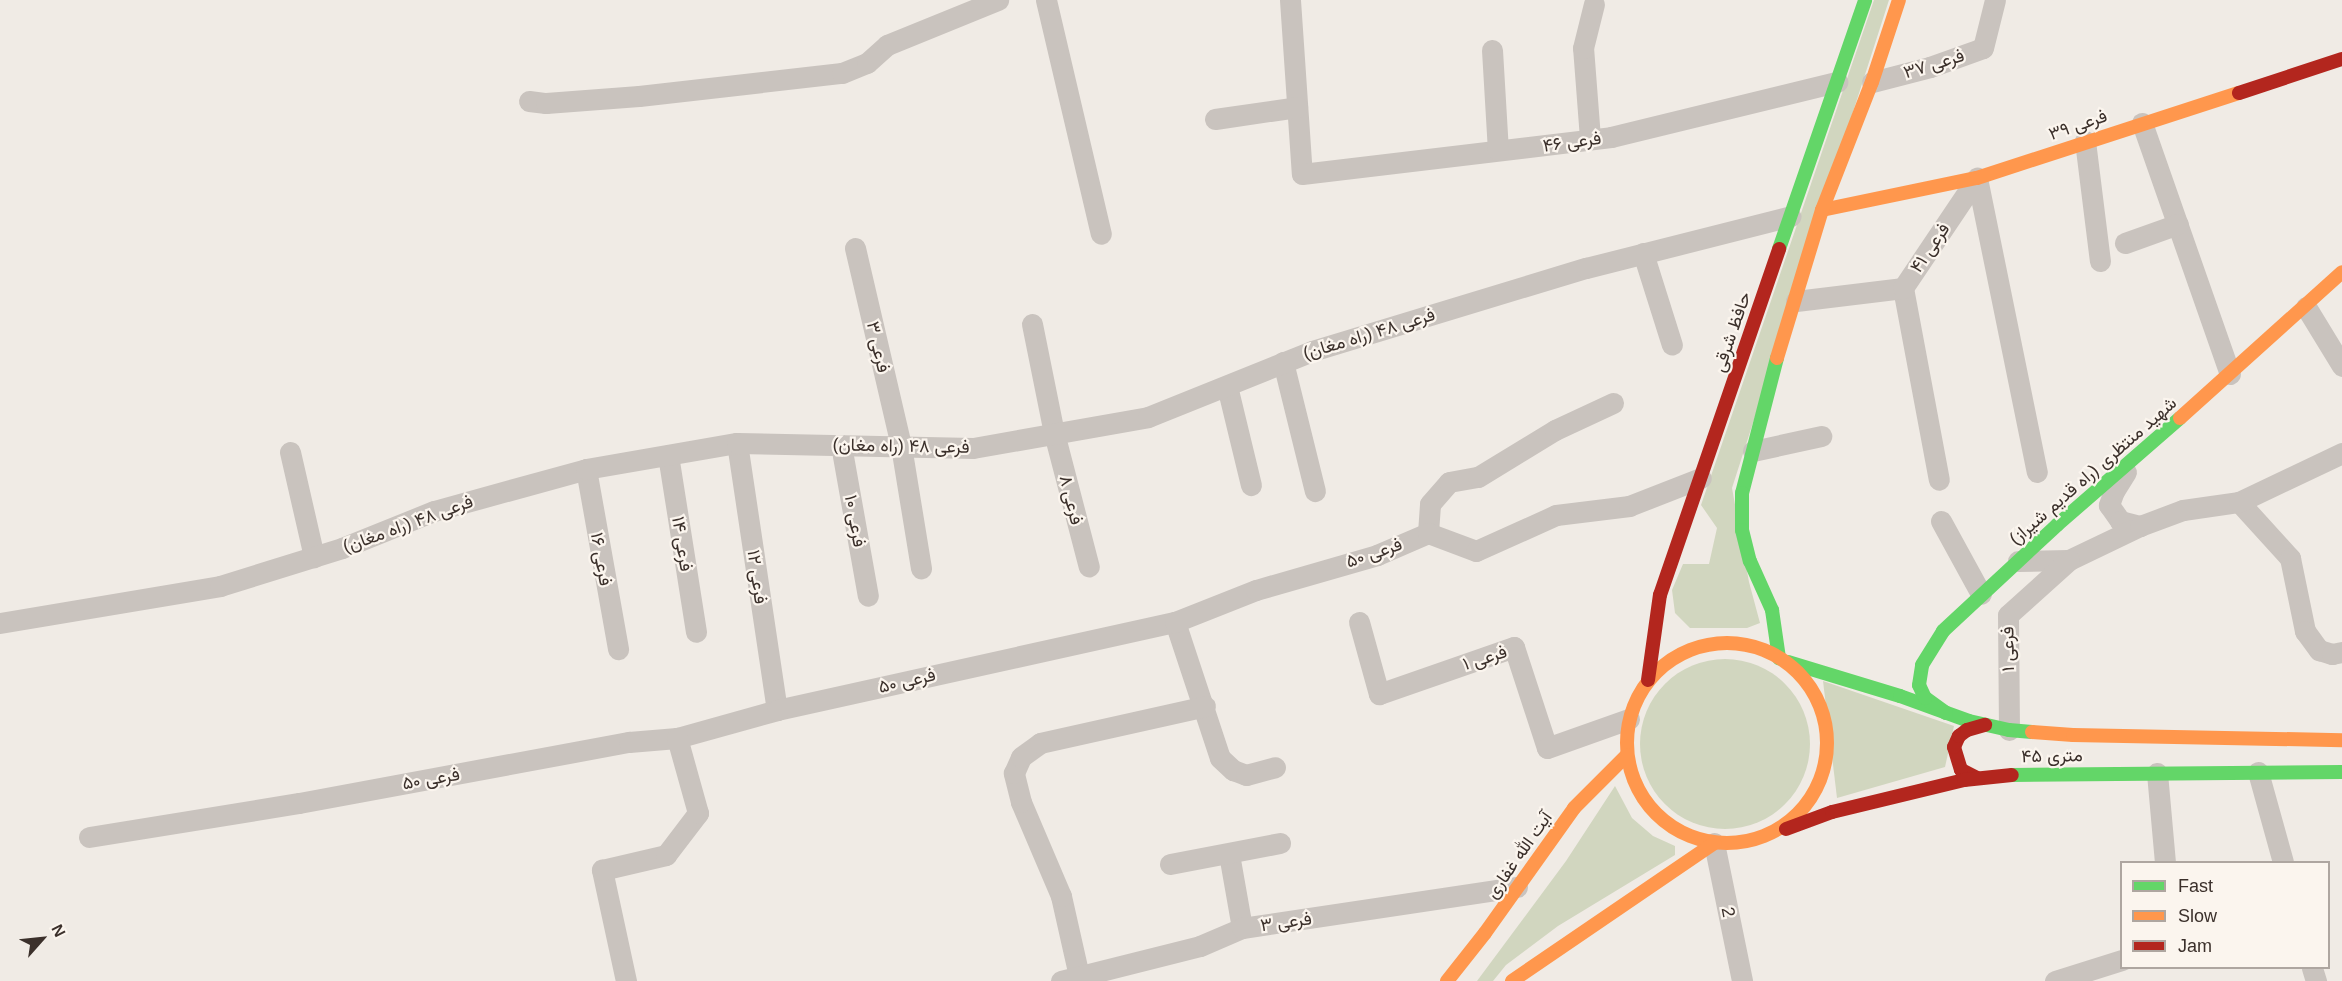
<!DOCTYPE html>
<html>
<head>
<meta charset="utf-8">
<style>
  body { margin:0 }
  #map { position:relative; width:2342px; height:981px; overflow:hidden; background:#f0ebe5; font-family:Helvetica,Vazirmatn,sans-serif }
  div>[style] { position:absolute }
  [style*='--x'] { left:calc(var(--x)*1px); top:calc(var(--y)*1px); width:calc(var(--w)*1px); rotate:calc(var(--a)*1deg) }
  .green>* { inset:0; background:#d1d6bf }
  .round { border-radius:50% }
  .street>* { height:21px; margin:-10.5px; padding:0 10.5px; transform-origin:10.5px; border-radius:10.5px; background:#c9c3be }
  .fast>* { height:14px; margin:-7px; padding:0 7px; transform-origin:7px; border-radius:7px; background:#63d668 }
  .slow>* { height:14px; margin:-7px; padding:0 7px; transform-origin:7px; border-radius:7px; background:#ff974d }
  .slow>.ring { margin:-7px; padding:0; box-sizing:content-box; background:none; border:14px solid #ff974d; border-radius:50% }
  .jam>* { height:14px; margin:-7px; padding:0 7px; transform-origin:7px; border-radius:7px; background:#b3261e }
  span { translate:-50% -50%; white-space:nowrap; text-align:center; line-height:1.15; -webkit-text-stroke:4.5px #fbf5ee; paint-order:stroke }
  .street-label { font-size:18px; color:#3b302b }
  .legend { position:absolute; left:2120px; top:861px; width:210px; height:108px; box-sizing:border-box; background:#fbf5ee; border:2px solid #aea6a0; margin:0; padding:8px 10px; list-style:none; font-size:18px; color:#3b302b }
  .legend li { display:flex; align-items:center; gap:12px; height:30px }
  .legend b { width:30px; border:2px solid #aea6a0 }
  .north { position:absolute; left:12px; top:909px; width:60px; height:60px; -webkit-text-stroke:4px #fbf5ee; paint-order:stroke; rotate:63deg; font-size:16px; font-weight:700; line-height:24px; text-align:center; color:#3b302b }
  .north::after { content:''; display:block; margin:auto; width:21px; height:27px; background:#3b302b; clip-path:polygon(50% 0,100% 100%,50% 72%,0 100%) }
</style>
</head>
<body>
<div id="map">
  <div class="green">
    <div style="clip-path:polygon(1874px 0,1889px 0,1732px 488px,1749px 582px,1760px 623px,1747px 628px,1690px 628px,1675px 613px,1672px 590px,1683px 564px,1709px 564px,1717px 528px,1701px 505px)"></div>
    <div class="round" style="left:1640px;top:659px;width:170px;height:170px"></div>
    <div style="clip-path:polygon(1823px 681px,1954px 726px,1945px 767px,1837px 798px)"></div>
    <div style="clip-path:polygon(1615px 786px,1632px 818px,1653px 836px,1675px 846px,1675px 855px,1558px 926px,1506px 965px,1493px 981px,1477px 981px,1566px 861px)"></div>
  </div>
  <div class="street">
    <div style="--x:1046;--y:0;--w:240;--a:76.8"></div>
    <div style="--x:1290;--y:0;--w:174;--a:86.1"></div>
    <div style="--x:1302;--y:174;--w:311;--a:-6.8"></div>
    <div style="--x:1611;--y:137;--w:233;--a:-13.7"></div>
    <div style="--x:1492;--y:50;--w:100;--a:86.6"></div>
    <div style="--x:1872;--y:82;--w:60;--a:-14.5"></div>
    <div style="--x:1930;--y:67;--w:56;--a:-19.7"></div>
    <div style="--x:1983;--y:48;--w:49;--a:-76"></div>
    <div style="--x:529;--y:101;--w:17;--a:7"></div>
    <div style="--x:546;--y:103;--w:93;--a:-4.3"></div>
    <div style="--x:639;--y:96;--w:204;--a:-6.5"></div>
    <div style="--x:842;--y:73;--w:27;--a:-22"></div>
    <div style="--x:867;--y:63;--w:27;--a:-42"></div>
    <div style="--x:887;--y:45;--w:120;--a:-22.1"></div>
    <div style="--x:1215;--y:119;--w:83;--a:-8.3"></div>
    <div style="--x:2142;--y:123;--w:266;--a:70.7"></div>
    <div style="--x:1590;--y:138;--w:90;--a:-94.4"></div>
    <div style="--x:1583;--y:48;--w:45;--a:-76"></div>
    <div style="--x:2085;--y:141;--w:121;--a:82.9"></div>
    <div style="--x:1977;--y:178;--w:300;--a:78.5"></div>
    <div style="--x:2125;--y:243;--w:56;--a:-19.7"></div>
    <div style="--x:855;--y:248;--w:203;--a:76.9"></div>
    <div style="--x:901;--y:446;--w:124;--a:80.7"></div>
    <div style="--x:1643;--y:253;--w:96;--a:72.5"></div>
    <div style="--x:1903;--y:288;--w:195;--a:79.4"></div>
    <div style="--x:1796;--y:301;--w:108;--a:-6.9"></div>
    <div style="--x:1903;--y:288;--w:133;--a:-56.1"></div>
    <div style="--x:2306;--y:307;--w:69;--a:58.6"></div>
    <div style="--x:1032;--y:324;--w:111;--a:78.6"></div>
    <div style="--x:1054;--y:433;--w:138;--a:75.4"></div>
    <div style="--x:1283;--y:362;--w:133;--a:76.1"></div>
    <div style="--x:1227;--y:386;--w:102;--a:76.4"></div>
    <div style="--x:737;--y:443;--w:270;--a:81.5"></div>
    <div style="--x:841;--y:445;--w:153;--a:79.9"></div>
    <div style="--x:1753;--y:451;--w:70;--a:-12.4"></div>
    <div style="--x:290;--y:452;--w:108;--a:77.1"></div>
    <div style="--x:668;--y:455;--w:179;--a:81"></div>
    <div style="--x:586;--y:469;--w:183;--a:79.9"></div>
    <div style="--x:2126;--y:472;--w:22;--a:122"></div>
    <div style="--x:2114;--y:491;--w:15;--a:110"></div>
    <div style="--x:2109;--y:505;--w:19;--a:55"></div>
    <div style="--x:2120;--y:521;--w:21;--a:14"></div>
    <div style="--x:2239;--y:502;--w:76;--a:47.7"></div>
    <div style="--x:2290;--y:558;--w:75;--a:78.4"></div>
    <div style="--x:2305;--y:631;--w:24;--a:54"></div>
    <div style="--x:2319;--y:650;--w:14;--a:17"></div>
    <div style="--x:2332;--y:654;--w:10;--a:-11"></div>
    <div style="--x:1941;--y:521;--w:83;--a:61.3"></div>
    <div style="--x:1428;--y:533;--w:29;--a:-86"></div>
    <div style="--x:1430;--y:504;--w:29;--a:-49"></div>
    <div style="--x:1449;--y:482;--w:29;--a:-10"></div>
    <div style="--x:1478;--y:477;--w:90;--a:-31.4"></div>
    <div style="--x:1555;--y:430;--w:64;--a:-25"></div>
    <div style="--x:2018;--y:561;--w:51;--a:-1.1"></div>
    <div style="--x:2069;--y:560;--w:79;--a:-25.6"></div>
    <div style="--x:2140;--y:526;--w:46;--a:-20.4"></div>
    <div style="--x:2183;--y:510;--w:57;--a:-8.1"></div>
    <div style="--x:2239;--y:502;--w:114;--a:-25.4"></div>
    <div style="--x:1175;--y:622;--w:143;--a:71.7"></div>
    <div style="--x:1220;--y:758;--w:18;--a:43"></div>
    <div style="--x:1233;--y:770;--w:14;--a:21"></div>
    <div style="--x:1246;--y:775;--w:30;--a:-15"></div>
    <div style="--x:1359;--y:622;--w:75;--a:74.5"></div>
    <div style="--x:1379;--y:694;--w:143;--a:-19.2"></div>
    <div style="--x:1514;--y:647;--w:106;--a:71.9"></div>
    <div style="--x:1547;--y:748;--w:87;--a:-19.5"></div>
    <div style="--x:0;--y:623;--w:223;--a:-9.5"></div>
    <div style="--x:220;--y:586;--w:128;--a:-17.3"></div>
    <div style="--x:342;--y:548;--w:99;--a:-21.9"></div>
    <div style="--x:434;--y:511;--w:158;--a:-15.4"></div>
    <div style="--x:586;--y:469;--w:153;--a:-9.8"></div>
    <div style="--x:737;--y:443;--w:236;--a:1.2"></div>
    <div style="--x:973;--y:448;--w:178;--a:-10"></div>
    <div style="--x:1148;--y:417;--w:177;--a:-21.9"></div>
    <div style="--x:1312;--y:351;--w:286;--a:-16.9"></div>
    <div style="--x:1586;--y:268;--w:211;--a:-14.2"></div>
    <div style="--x:2009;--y:730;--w:115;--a:-90.5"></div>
    <div style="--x:2008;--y:615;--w:82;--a:-42"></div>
    <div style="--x:2258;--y:772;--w:93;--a:74.5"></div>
    <div style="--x:2157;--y:773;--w:89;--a:84.9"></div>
    <div style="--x:89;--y:837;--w:213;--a:-9.2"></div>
    <div style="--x:299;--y:803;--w:336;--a:-10.5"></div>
    <div style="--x:629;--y:742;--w:48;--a:-4.8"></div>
    <div style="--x:677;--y:738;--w:104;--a:-15.6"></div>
    <div style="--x:777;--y:710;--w:408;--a:-12.5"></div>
    <div style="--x:1175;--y:622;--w:87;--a:-21.6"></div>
    <div style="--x:1256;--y:590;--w:126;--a:-16.1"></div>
    <div style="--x:1377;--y:555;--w:56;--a:-23.3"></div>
    <div style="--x:1428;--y:533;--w:51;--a:20.6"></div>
    <div style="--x:1476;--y:551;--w:88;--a:-24.2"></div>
    <div style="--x:1556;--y:515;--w:74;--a:-7"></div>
    <div style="--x:1629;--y:506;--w:77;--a:-21.3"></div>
    <div style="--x:1714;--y:843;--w:141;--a:78.5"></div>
    <div style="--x:1229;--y:854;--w:75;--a:80"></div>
    <div style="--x:1170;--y:864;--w:112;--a:-10.8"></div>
    <div style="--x:2312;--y:968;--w:14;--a:73"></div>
    <div style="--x:1079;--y:976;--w:82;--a:-102.7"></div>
    <div style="--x:1061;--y:896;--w:102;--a:-113.1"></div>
    <div style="--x:1021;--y:802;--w:30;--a:-104"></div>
    <div style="--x:1014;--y:773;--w:17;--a:-66"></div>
    <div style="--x:1021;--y:757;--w:24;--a:-36"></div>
    <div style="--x:1040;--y:743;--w:169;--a:-12.6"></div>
    <div style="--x:626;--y:981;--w:114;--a:-102.2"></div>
    <div style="--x:602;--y:870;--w:66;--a:-13.2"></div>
    <div style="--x:666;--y:855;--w:53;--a:-52.7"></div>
    <div style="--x:698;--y:813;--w:78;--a:-105.6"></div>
    <div style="--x:1061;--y:981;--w:143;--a:-14.1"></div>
    <div style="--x:1200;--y:946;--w:46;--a:-23.2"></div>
    <div style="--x:1242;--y:928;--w:278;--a:-8.5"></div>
    <div style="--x:2055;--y:981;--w:70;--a:-17.4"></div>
  </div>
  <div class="fast">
    <div style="--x:1779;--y:249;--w:263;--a:-70.9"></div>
    <div style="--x:1777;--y:358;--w:139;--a:104.5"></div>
    <div style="--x:1742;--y:493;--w:37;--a:90"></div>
    <div style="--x:1742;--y:530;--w:32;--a:76"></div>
    <div style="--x:1750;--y:561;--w:54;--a:65.8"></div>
    <div style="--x:1772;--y:610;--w:49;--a:81.7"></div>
    <div style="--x:1788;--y:662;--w:117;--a:16.9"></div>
    <div style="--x:1900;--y:696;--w:73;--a:19.9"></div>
    <div style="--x:1969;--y:721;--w:41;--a:12.7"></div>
    <div style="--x:2009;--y:730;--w:23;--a:5"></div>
    <div style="--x:1946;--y:713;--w:26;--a:-144"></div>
    <div style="--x:1925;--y:698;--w:14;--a:-115"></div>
    <div style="--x:1919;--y:685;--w:20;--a:-81"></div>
    <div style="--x:1922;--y:665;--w:40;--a:-58"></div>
    <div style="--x:1943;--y:631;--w:156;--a:-42.9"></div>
    <div style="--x:2057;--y:525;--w:163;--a:-41"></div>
    <div style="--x:2012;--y:775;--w:330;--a:-0.5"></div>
  </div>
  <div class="slow">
    <div style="--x:1822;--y:210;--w:158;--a:-11.7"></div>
    <div style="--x:1977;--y:178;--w:275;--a:-18"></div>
    <div style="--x:1777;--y:358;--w:155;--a:-73.1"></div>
    <div style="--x:1822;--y:210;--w:137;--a:-68.7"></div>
    <div style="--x:1872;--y:82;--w:86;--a:-71.8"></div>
    <div style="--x:2180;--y:418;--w:218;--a:-42"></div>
    <div class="ring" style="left:1627px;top:643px;width:186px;height:186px"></div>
    <div style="--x:2032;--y:732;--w:41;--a:4.2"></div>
    <div style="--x:2073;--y:735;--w:269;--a:1.1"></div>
    <div style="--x:1447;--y:981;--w:61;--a:-51.6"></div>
    <div style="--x:1485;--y:933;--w:153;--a:-54.5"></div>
    <div style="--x:1574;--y:808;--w:75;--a:-45"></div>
    <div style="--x:1512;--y:981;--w:245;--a:-34.3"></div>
  </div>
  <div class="jam">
    <div style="--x:2239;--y:93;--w:108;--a:-18.3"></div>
    <div style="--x:1648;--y:680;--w:86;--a:-82"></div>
    <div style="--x:1660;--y:595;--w:366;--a:-71"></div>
    <div style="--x:1977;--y:778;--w:18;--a:-153"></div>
    <div style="--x:1961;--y:770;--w:24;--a:-107"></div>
    <div style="--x:1954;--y:747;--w:12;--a:-66"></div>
    <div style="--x:1959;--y:736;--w:10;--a:-37"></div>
    <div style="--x:1967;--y:730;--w:19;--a:-16"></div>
    <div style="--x:1786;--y:829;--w:49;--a:-20.3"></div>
    <div style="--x:1832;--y:812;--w:136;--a:-13.6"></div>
    <div style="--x:1964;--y:780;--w:48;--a:-5.9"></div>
  </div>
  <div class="street-label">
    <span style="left:1934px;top:64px;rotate:-17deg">فرعی ۳۷</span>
    <span style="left:2078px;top:125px;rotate:-19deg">فرعی ۳۹</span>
    <span style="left:1572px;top:142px;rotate:-8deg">فرعی ۴۶</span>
    <span style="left:1930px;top:248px;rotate:-56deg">فرعی ۴۱</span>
    <span style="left:1732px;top:332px;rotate:-71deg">حافظ شرقی</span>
    <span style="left:1369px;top:334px;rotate:-17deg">فرعی ۴۸ (راه مغان)</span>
    <span style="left:878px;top:347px;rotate:77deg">فرعی ۳</span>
    <span style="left:901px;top:446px;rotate:1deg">فرعی ۴۸ (راه مغان)</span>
    <span style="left:2093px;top:471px;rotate:-41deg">شهید منتظری (راه قدیم شیراز)</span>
    <span style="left:1071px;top:500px;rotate:76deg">فرعی ۸</span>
    <span style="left:855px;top:521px;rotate:80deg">فرعی ۱۰</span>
    <span style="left:408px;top:524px;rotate:-20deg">فرعی ۴۸ (راه مغان)</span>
    <span style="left:682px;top:544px;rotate:81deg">فرعی ۱۴</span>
    <span style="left:1374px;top:553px;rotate:-19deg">فرعی ۵۰</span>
    <span style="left:601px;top:559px;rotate:80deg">فرعی ۱۶</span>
    <span style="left:757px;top:577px;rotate:82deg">فرعی ۱۲</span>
    <span style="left:2008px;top:649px;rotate:-91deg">فرعی ۱</span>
    <span style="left:1485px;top:658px;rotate:-18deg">فرعی ۱</span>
    <span style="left:907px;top:681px;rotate:-13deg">فرعی ۵۰</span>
    <span style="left:2052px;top:756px;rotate:-1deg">۴۵ متری</span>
    <span style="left:431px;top:779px;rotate:-10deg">فرعی ۵۰</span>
    <span style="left:1519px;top:855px;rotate:-55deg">آیت الله غفاری</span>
    <span style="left:1728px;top:912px;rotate:79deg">2</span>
    <span style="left:1286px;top:922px;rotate:-8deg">فرعی ۳</span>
  </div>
  <ul class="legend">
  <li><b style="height:8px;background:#63d668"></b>Fast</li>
  <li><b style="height:8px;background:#ff974d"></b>Slow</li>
  <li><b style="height:8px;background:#b3261e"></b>Jam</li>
  </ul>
  <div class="north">N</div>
</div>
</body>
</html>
